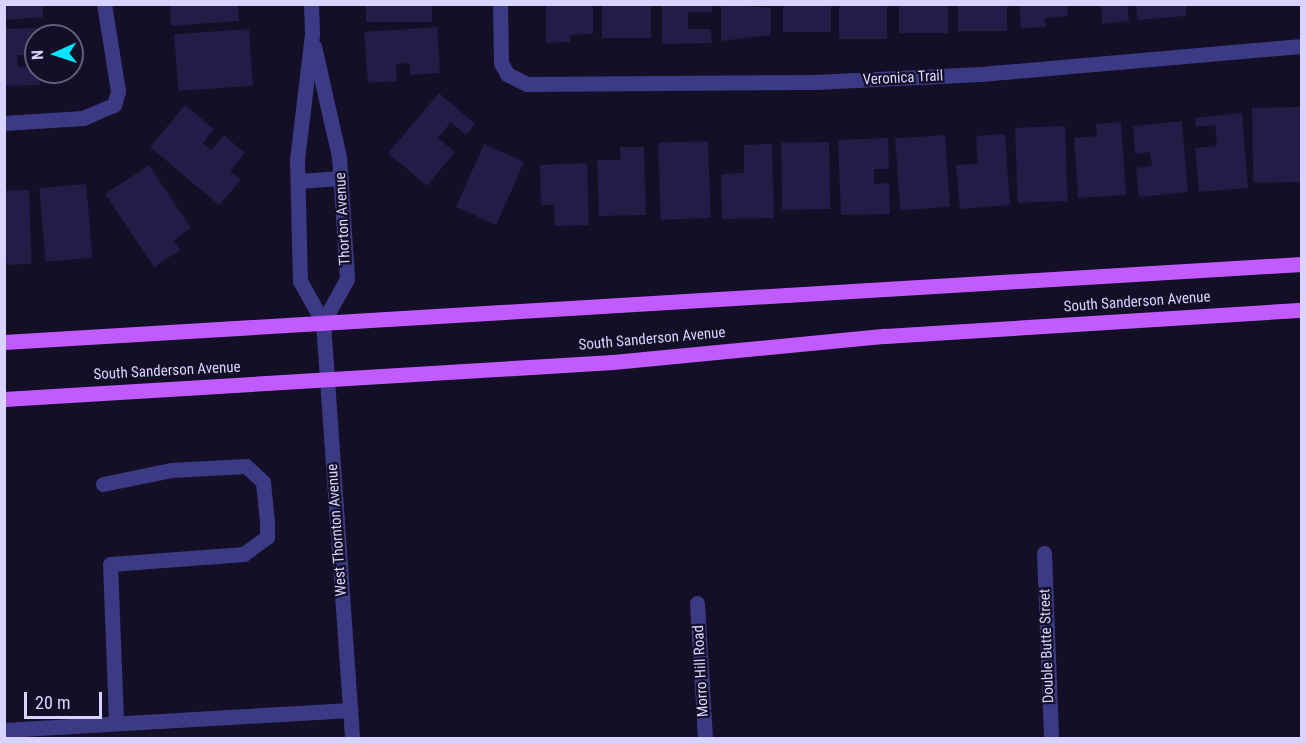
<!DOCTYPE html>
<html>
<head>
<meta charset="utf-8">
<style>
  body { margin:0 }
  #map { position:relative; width:1306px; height:743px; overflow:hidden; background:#130f26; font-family:"Roboto Condensed",sans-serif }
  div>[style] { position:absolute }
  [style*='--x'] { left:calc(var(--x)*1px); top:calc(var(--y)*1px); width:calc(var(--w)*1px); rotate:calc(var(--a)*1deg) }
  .building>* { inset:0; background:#241b47; transform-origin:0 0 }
  .minor>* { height:15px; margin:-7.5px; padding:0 7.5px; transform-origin:7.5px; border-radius:7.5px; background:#3d3a85 }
  .major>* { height:15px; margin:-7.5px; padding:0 7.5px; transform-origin:7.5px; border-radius:7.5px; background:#c25bff }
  span { translate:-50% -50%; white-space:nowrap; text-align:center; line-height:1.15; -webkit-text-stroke:4.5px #130f26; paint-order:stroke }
  .street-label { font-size:15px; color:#d9d4ff }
  .frame { position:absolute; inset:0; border:6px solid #d9d4ff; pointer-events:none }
  .north { position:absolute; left:24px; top:24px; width:60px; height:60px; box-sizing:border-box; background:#130f26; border:2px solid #625e7d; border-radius:50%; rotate:267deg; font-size:16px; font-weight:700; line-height:24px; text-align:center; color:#d9d4ff }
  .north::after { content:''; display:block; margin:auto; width:21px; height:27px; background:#00e5ff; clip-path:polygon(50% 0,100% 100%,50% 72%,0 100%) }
  .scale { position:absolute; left:24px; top:692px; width:78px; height:27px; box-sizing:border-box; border:3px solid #d9d4ff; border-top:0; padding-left:8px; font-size:18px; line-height:21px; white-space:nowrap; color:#d9d4ff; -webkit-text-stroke:4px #130f26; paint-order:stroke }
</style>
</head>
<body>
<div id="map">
  <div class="building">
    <div style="clip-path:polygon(6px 4px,43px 4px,43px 17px,7px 20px)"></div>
    <div style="clip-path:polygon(170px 4px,238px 4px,239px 21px,171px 26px)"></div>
    <div style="left:366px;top:4px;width:66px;height:18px"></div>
    <div style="clip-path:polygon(546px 4px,593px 4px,593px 34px,570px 35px,570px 42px,546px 43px)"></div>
    <div style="left:602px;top:4px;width:49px;height:34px"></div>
    <div style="clip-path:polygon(662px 4px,712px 4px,712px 12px,688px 12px,688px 29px,711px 29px,712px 43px,662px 44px)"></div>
    <div style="clip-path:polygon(721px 4px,771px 8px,771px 35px,721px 41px)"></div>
    <div style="left:783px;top:4px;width:48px;height:28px"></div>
    <div style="left:839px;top:4px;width:48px;height:35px"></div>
    <div style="left:899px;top:4px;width:49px;height:29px"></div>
    <div style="left:958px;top:4px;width:49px;height:27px"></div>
    <div style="clip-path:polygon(1019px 4px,1067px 4px,1068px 16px,1045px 18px,1046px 27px,1021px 28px)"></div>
    <div style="clip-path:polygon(1101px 4px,1127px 4px,1129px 21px,1102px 24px)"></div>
    <div style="clip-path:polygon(1136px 4px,1186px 4px,1186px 16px,1137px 20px)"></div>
    <div style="clip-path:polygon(437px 27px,440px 73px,410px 75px,410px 63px,396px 64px,397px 81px,368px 83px,364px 32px)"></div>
    <div style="clip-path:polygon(38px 28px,36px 55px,17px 55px,18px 67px,36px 66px,40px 85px,4px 86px,4px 29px)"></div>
    <div style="left:249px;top:29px;width:57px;height:75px;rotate:86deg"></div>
    <div style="clip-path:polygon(439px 93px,475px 124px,466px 135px,451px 122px,438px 138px,455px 152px,427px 186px,388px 153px)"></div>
    <div style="clip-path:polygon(185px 105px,214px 129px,203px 143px,211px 150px,224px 135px,245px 153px,230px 171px,241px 180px,219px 205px,150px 147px)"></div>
    <div style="left:1301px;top:107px;width:75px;height:49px;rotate:89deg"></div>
    <div style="clip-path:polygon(1242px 113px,1248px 188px,1199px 192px,1195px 148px,1217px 146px,1215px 125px,1196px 127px,1195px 118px)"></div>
    <div style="clip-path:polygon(1182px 121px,1188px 192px,1139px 197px,1136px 168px,1152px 166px,1150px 152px,1135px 154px,1133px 126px)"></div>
    <div style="clip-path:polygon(1121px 122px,1126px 195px,1078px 198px,1074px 138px,1097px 136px,1096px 124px)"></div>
    <div style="left:1065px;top:126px;width:75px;height:50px;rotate:88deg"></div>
    <div style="clip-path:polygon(1005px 134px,1010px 205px,960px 209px,956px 165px,978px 164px,976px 136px)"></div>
    <div style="left:945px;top:135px;width:72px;height:50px;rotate:86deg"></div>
    <div style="clip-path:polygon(888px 138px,889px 169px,874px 169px,874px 184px,889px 183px,890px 214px,841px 215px,838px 140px)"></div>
    <div style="left:708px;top:141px;width:77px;height:50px;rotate:88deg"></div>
    <div style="left:829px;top:142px;width:67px;height:48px;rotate:89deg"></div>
    <div style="left:484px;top:144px;width:44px;height:69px;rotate:24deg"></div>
    <div style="clip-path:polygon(772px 144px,774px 218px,722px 219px,721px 174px,744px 173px,744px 145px)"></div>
    <div style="clip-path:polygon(620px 147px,644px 147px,646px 215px,599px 216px,597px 160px,621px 160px)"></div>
    <div style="clip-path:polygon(587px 163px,589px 225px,555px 226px,554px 205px,541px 205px,540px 165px)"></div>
    <div style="clip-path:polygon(149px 165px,191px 228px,174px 240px,180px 250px,154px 267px,105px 194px)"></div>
    <div style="left:86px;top:184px;width:74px;height:47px;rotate:85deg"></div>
    <div style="left:29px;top:190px;width:74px;height:25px;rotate:88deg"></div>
  </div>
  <div class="minor">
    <div style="--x:311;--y:4;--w:30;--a:88"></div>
    <div style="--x:312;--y:34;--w:126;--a:96.8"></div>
    <div style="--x:297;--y:159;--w:122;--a:88.6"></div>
    <div style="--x:300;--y:281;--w:47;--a:60.7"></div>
    <div style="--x:323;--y:322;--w:417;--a:86"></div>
    <div style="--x:500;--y:4;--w:59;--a:89"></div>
    <div style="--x:501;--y:63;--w:13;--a:61"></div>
    <div style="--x:507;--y:74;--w:22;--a:27"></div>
    <div style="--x:527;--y:84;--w:288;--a:-0.4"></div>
    <div style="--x:815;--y:82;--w:166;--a:-2.8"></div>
    <div style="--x:981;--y:74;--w:322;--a:-5"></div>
    <div style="--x:314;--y:46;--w:114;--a:77.3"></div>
    <div style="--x:339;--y:157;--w:122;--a:86.2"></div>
    <div style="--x:347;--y:279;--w:49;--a:119.2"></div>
    <div style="--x:4;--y:123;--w:79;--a:-3.6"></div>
    <div style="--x:83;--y:118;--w:34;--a:-23"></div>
    <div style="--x:114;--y:105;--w:15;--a:-74"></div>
    <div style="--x:118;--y:91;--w:88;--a:-99.1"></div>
    <div style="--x:298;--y:181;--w:43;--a:-4"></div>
    <div style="--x:103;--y:484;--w:69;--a:-11.6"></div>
    <div style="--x:171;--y:470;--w:75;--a:-3.1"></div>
    <div style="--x:246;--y:466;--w:23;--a:43"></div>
    <div style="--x:263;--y:482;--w:40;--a:84.3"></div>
    <div style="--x:267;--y:522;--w:15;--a:90"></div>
    <div style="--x:267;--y:537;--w:29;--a:144"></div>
    <div style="--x:244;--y:554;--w:134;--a:175.7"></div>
    <div style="--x:110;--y:564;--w:159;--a:87.8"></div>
    <div style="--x:1044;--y:553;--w:185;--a:87.8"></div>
    <div style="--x:697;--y:603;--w:135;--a:86.6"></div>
    <div style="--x:4;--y:730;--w:347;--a:-3.3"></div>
  </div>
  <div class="major">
    <div style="--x:4;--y:342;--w:1300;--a:-3.44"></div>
    <div style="--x:4;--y:399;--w:610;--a:-3.48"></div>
    <div style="--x:613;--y:362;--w:273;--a:-5.5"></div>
    <div style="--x:885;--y:336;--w:418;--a:-3.6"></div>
  </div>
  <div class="street-label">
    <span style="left:903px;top:78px;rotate:-3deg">Veronica Trail</span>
    <span style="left:343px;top:219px;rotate:-93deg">Thorton Avenue</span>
    <span style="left:1137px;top:302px;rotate:-4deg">South Sanderson Avenue</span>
    <span style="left:652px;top:339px;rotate:-5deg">South Sanderson Avenue</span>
    <span style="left:167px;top:371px;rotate:-3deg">South Sanderson Avenue</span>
    <span style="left:337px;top:530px;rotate:-94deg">West Thornton Avenue</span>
    <span style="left:1047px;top:646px;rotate:-92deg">Double Butte Street</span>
    <span style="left:701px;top:671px;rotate:-93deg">Morro Hill Road</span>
  </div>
  <div class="frame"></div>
  <div class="north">N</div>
  <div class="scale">20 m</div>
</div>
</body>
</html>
